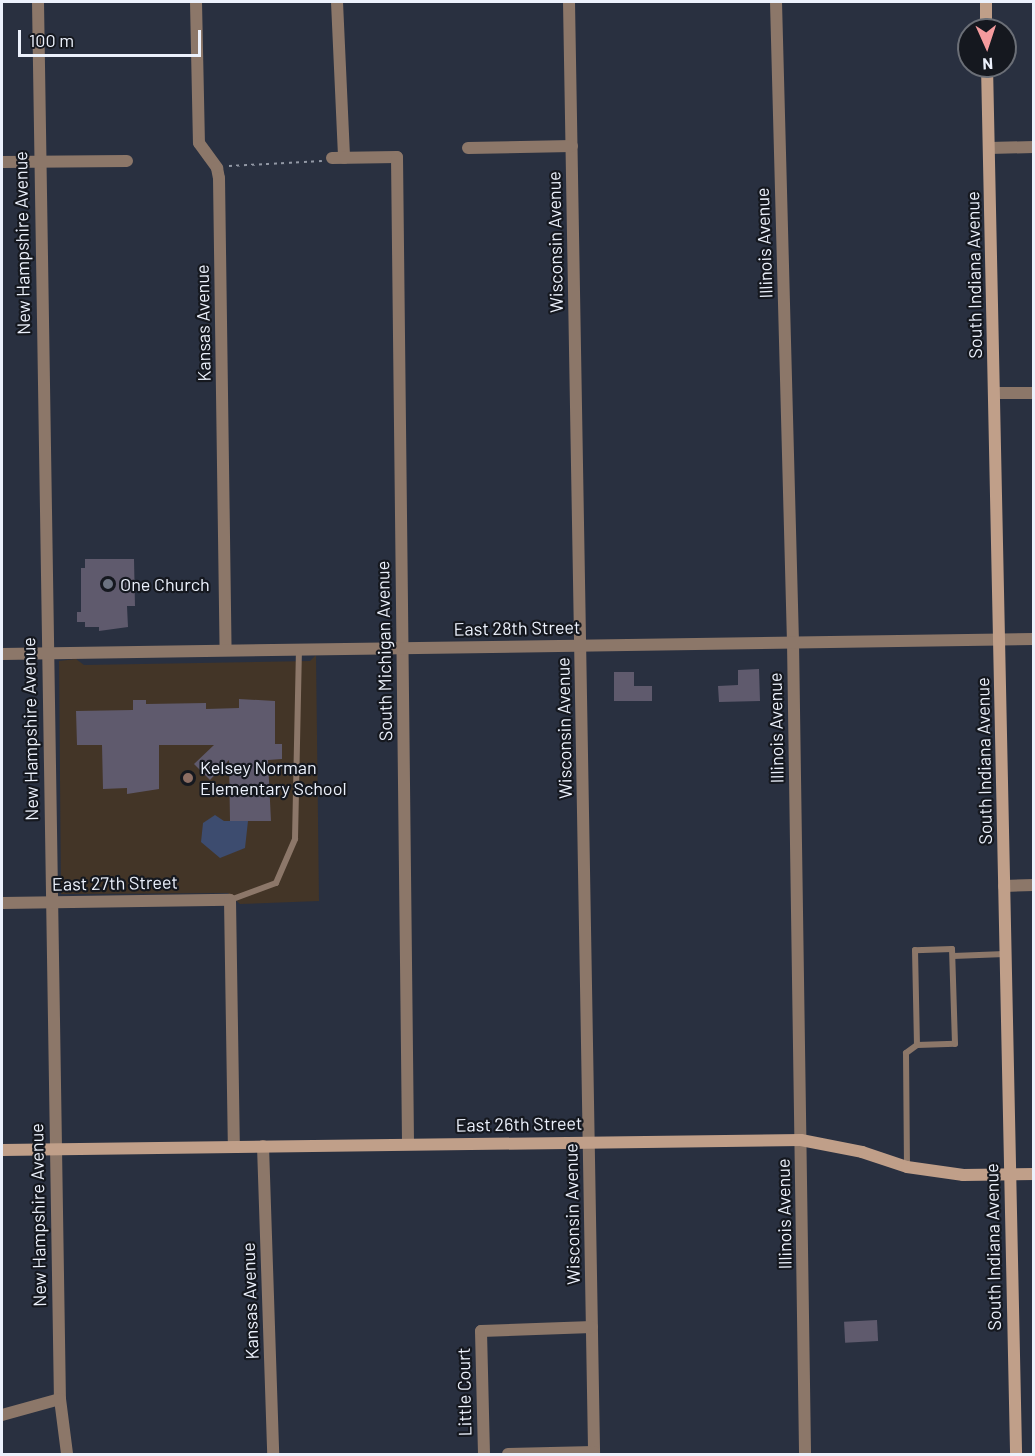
<!DOCTYPE html>
<html>
<head>
<meta charset="utf-8">
<style>
  body { margin:0 }
  #map { position:relative; width:1035px; height:1456px; overflow:hidden; background:#293040; font-family:Barlow,sans-serif }
  div>[style] { position:absolute }
  [style*='--x'] { left:calc(var(--x)*1px); top:calc(var(--y)*1px); width:calc(var(--w)*1px); rotate:calc(var(--a)*1deg) }
  .education>* { inset:0; background:#433527 }
  .green>* { inset:0; background:#3d4c6f }
  .building>* { inset:0; background:#5f5a6d; transform-origin:0 0 }
  .path>* { height:2px; margin-top:-1px; transform-origin:0; background:repeating-linear-gradient(90deg,#9298a5 0 3px,transparent 0 7.5px) }
  .lane>* { height:6px; margin:-3px; padding:0 3px; transform-origin:3px; border-radius:3px; background:#8c7769 }
  .street>* { height:12px; margin:-6px; padding:0 6px; transform-origin:6px; border-radius:6px; background:#8c7769 }
  .secondary>* { height:12px; margin:-6px; padding:0 6px; transform-origin:6px; border-radius:6px; background:#c09f89 }
  .dots>* { width:16px; height:16px; translate:-50% -50%; box-sizing:border-box; border:3px solid #15181f; border-radius:50% }
  span { translate:-50% -50%; white-space:nowrap; text-align:center; line-height:1.15; -webkit-text-stroke:4.5px #15181f; paint-order:stroke }
  .street-label { font-size:18px; color:#ecf1fc }
  .poi-label { font-size:18px; color:#ecf1fc }
  .left { translate:0 -50%; text-align:left }
  .frame { position:absolute; inset:0; border:3px solid #ecf1fc; pointer-events:none }
  .north { position:absolute; left:957px; top:18px; width:60px; height:60px; box-sizing:border-box; background:#15181f; border:2px solid #6b6f77; border-radius:50%; rotate:177deg; font-size:16px; font-weight:700; line-height:24px; text-align:center; color:#ecf1fc }
  .north::after { content:''; display:block; margin:auto; width:21px; height:27px; background:#f59b9e; clip-path:polygon(50% 0,100% 100%,50% 72%,0 100%) }
  .scale { position:absolute; left:18px; top:30px; width:183px; height:27px; box-sizing:border-box; border:3px solid #ecf1fc; border-top:0; padding-left:8px; font-size:18px; line-height:21px; white-space:nowrap; color:#ecf1fc; -webkit-text-stroke:4px #15181f; paint-order:stroke }
</style>
</head>
<body>
<div id="map">
  <div class="education">
    <div style="clip-path:polygon(316px 655px,319px 901px,240px 904px,228px 893px,61px 894px,59px 661px,76px 659px,84px 665px,310px 661px)"></div>
  </div>
  <div class="green">
    <div style="clip-path:polygon(215px 815px,224px 821px,248px 821px,245px 848px,220px 858px,201px 842px,203px 823px)"></div>
  </div>
  <div class="building">
    <div style="clip-path:polygon(85px 559px,134px 559px,135px 606px,127px 606px,128px 627px,99px 631px,99px 627px,85px 627px,85px 622px,77px 622px,77px 612px,81px 612px,81px 568px,85px 568px)"></div>
    <div style="clip-path:polygon(759px 669px,760px 701px,719px 702px,718px 686px,738px 685px,738px 670px)"></div>
    <div style="clip-path:polygon(614px 672px,634px 672px,634px 686px,652px 686px,652px 701px,614px 701px)"></div>
    <div style="clip-path:polygon(239px 699px,275px 701px,275px 744px,282px 744px,282px 759px,268px 760px,271px 821px,230px 821px,229px 760px,210px 780px,194px 764px,214px 745px,159px 745px,159px 789px,127px 794px,127px 788px,103px 789px,102px 745px,77px 745px,76px 711px,133px 710px,133px 700px,146px 700px,146px 704px,206px 703px,206px 709px,239px 708px)"></div>
    <div style="left:877px;top:1320px;width:21px;height:33px;rotate:87deg"></div>
  </div>
  <div class="path">
    <div style="--x:229;--y:166;--w:93;--a:-3.1"></div>
  </div>
  <div class="lane">
    <div style="--x:230;--y:900;--w:49;--a:-20.3"></div>
    <div style="--x:276;--y:883;--w:48;--a:-66.6"></div>
    <div style="--x:295;--y:839;--w:189;--a:-88.8"></div>
    <div style="--x:953;--y:956;--w:52;--a:-2.2"></div>
    <div style="--x:907;--y:1167;--w:114;--a:-90.5"></div>
    <div style="--x:906;--y:1053;--w:14;--a:-36"></div>
    <div style="--x:917;--y:1045;--w:38;--a:-2"></div>
    <div style="--x:955;--y:1044;--w:95;--a:-91.8"></div>
    <div style="--x:952;--y:949;--w:37;--a:178"></div>
    <div style="--x:915;--y:950;--w:95;--a:88.8"></div>
  </div>
  <div class="street">
    <div style="--x:38;--y:2;--w:1397;--a:89.1"></div>
    <div style="--x:60;--y:1399;--w:55;--a:82.7"></div>
    <div style="--x:196;--y:2;--w:141;--a:88.8"></div>
    <div style="--x:199;--y:143;--w:31;--a:54"></div>
    <div style="--x:217;--y:168;--w:10;--a:79"></div>
    <div style="--x:219;--y:178;--w:472;--a:89.2"></div>
    <div style="--x:337;--y:2;--w:156;--a:87.4"></div>
    <div style="--x:569;--y:2;--w:1452;--a:89.01"></div>
    <div style="--x:776;--y:2;--w:640;--a:88.48"></div>
    <div style="--x:793;--y:642;--w:812;--a:89.15"></div>
    <div style="--x:468;--y:148;--w:104;--a:-1.1"></div>
    <div style="--x:989;--y:148;--w:45;--a:-1.3"></div>
    <div style="--x:332;--y:158;--w:65;--a:-0.9"></div>
    <div style="--x:397;--y:157;--w:987;--a:89.36"></div>
    <div style="--x:2;--y:162;--w:125;--a:-0.5"></div>
    <div style="--x:994;--y:393;--w:40;--a:0"></div>
    <div style="--x:2;--y:654;--w:1032;--a:-0.83"></div>
    <div style="--x:1004;--y:886;--w:30;--a:-2"></div>
    <div style="--x:2;--y:903;--w:228;--a:-0.8"></div>
    <div style="--x:230;--y:900;--w:247;--a:89.1"></div>
    <div style="--x:263;--y:1146;--w:308;--a:88.1"></div>
    <div style="--x:2;--y:1415;--w:60;--a:-15.4"></div>
    <div style="--x:484;--y:1454;--w:123;--a:-91.4"></div>
    <div style="--x:481;--y:1331;--w:111;--a:-2.1"></div>
    <div style="--x:508;--y:1454;--w:86;--a:-1.3"></div>
  </div>
  <div class="secondary">
    <div style="--x:986;--y:2;--w:28;--a:90"></div>
    <div style="--x:987;--y:66;--w:1388;--a:88.8"></div>
    <div style="--x:2;--y:1150;--w:799;--a:-0.72"></div>
    <div style="--x:801;--y:1140;--w:62;--a:11.1"></div>
    <div style="--x:862;--y:1152;--w:47;--a:18.4"></div>
    <div style="--x:907;--y:1167;--w:57;--a:8.1"></div>
    <div style="--x:963;--y:1175;--w:71;--a:-0.8"></div>
  </div>
  <div class="dots">
    <div style="left:108px;top:584px;background:#6b7280"></div>
    <div style="left:188px;top:778px;background:#8d6e63"></div>
  </div>
  <div class="street-label">
    <span style="left:555px;top:242px;rotate:-91deg">Wisconsin Avenue</span>
    <span style="left:22px;top:243px;rotate:-91deg">New Hampshire Avenue</span>
    <span style="left:764px;top:243px;rotate:-92deg">Illinois Avenue</span>
    <span style="left:974px;top:275px;rotate:-91deg">South Indiana Avenue</span>
    <span style="left:203px;top:323px;rotate:-91deg">Kansas Avenue</span>
    <span style="left:517px;top:628px;rotate:-1deg">East 28th Street</span>
    <span style="left:384px;top:651px;rotate:-91deg">South Michigan Avenue</span>
    <span style="left:564px;top:728px;rotate:-91deg">Wisconsin Avenue</span>
    <span style="left:776px;top:728px;rotate:-91deg">Illinois Avenue</span>
    <span style="left:30px;top:729px;rotate:-91deg">New Hampshire Avenue</span>
    <span style="left:984px;top:761px;rotate:-91deg">South Indiana Avenue</span>
    <span style="left:115px;top:883px;rotate:-1deg">East 27th Street</span>
    <span style="left:519px;top:1124px;rotate:-1deg">East 26th Street</span>
    <span style="left:572px;top:1214px;rotate:-91deg">Wisconsin Avenue</span>
    <span style="left:784px;top:1214px;rotate:-91deg">Illinois Avenue</span>
    <span style="left:38px;top:1215px;rotate:-91deg">New Hampshire Avenue</span>
    <span style="left:993px;top:1247px;rotate:-91deg">South Indiana Avenue</span>
    <span style="left:250px;top:1301px;rotate:-92deg">Kansas Avenue</span>
    <span style="left:464px;top:1392px;rotate:-91deg">Little Court</span>
  </div>
  <div class="poi-label">
    <span class="left" style="left:120px;top:584px">One Church</span>
    <span class="left" style="left:200px;top:778px">Kelsey Norman<br>Elementary School</span>
  </div>
  <div class="frame"></div>
  <div class="north">N</div>
  <div class="scale">100 m</div>
</div>
</body>
</html>
